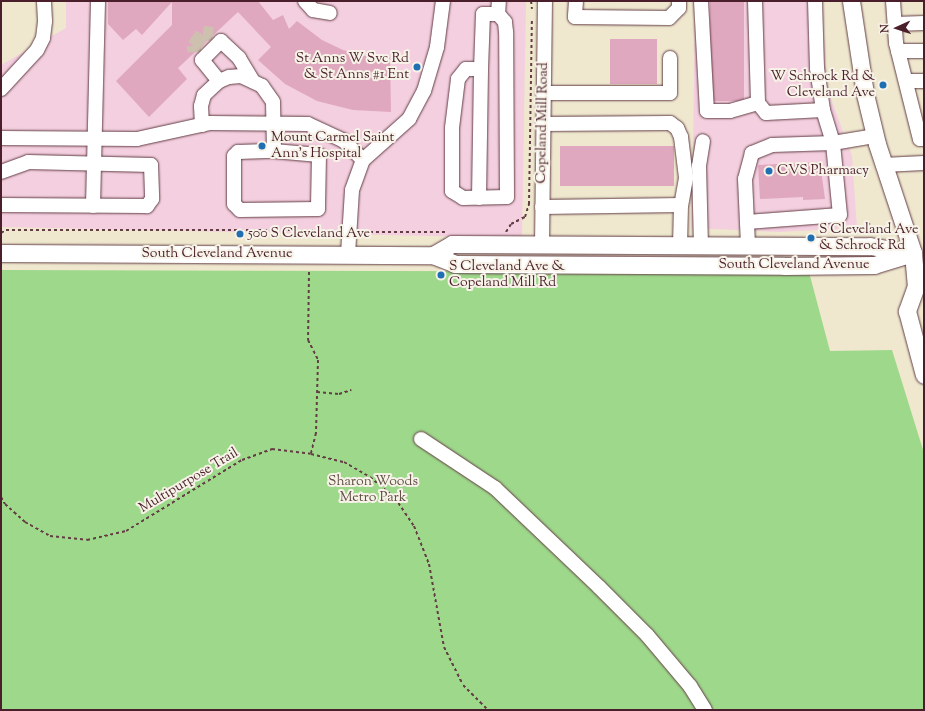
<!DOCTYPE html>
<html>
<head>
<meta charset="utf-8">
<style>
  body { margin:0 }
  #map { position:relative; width:925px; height:711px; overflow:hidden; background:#efe8cf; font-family:"Sorts Mill Goudy",serif }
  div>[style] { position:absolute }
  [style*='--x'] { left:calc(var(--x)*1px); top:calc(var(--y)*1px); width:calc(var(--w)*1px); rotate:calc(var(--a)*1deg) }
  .built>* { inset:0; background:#f3cfdf }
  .green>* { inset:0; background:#9ed88b }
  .building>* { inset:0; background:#e0a8be; transform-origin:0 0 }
  .minor-tunnel>* { height:14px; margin-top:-7px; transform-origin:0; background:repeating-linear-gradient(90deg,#cec0ae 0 14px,transparent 0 21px) }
  .path>* { height:2px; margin-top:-1px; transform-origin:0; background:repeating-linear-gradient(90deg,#633d44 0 3px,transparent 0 6px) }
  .roads { filter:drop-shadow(0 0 1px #633d44) drop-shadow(0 0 1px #633d44) }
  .minor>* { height:14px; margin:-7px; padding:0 7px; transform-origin:7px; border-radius:7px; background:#fff }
  .major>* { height:17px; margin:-8.5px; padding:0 8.5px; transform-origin:8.5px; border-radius:8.5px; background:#fff }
  .dots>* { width:11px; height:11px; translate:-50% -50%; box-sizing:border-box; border:2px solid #f7f3e8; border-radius:50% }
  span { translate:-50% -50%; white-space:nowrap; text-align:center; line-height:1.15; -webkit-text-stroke:4px #f7f3e8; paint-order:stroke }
  .poi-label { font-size:14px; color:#4a1f2b }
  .right { translate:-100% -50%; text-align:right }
  .left { translate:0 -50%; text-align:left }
  .street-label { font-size:14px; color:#4a1f2b }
  .park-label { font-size:14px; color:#5f4d43 }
  .frame { position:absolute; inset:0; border:2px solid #4a1f2b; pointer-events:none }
  .north { position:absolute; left:877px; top:8px; width:40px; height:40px; -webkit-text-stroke:3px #f7f3e8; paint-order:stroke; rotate:267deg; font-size:11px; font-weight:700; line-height:16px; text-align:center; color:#4a1f2b }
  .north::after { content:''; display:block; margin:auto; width:14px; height:18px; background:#4a1f2b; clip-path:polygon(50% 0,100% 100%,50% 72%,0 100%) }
</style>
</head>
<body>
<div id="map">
  <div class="built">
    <div style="clip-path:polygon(66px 1px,526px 1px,522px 238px,1px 227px,1px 65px,66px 28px)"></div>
    <div style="clip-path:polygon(695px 1px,822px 1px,827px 88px,852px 156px,857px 228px,778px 232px,692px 228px)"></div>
  </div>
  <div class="green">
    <div style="clip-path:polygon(1px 270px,809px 272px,830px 351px,892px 350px,924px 453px,924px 710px,1px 710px)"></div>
  </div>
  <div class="building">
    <div style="clip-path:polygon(108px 1px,258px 1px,273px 20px,283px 15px,289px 29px,297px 21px,322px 40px,343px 50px,365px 56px,390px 57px,391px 112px,353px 110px,317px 101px,285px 84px,258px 60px,271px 47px,238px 12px,178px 68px,187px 79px,149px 117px,116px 81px,172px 25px,172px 2px,142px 35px,136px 29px,123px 40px,108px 24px)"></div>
    <div style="left:710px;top:1px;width:34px;height:100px"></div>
    <div style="left:610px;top:39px;width:47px;height:45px"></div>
    <div style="left:560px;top:146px;width:114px;height:40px"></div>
    <div style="clip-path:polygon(820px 162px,825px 199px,803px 200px,803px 197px,760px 199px,758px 165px)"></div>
  </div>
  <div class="minor-tunnel">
    <div style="--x:194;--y:52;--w:6;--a:-90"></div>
    <div style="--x:194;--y:46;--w:16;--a:-55"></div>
    <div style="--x:203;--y:33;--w:10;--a:6"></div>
  </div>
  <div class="path">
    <div style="--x:531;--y:1;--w:8;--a:83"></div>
    <div style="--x:370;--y:232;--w:75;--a:0"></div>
    <div style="--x:506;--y:232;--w:9;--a:-58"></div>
    <div style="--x:511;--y:224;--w:16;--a:-27"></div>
    <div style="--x:525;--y:217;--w:14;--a:-73"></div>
    <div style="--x:529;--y:204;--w:185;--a:-89.1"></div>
    <div style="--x:859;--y:232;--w:14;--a:-39"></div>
    <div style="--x:1;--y:233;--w:6;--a:-31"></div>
    <div style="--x:6;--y:230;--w:318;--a:0"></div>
    <div style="--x:309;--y:272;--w:68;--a:90.8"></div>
    <div style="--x:308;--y:340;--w:22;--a:63"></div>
    <div style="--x:318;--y:360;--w:73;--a:91.6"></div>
    <div style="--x:316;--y:433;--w:21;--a:104"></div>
    <div style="--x:317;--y:392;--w:22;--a:5"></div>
    <div style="--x:339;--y:394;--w:13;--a:-18"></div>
    <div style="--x:1;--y:497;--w:8;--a:60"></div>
    <div style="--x:5;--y:504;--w:27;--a:42"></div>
    <div style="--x:25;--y:522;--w:29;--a:29"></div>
    <div style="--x:50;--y:536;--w:37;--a:6"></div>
    <div style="--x:87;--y:540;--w:40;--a:-13"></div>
    <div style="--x:126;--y:531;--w:136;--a:-31.5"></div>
    <div style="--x:242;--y:460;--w:32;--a:-20"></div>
    <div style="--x:272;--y:449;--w:39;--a:7"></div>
    <div style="--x:311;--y:454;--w:34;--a:14"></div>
    <div style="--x:344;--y:462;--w:30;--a:30"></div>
    <div style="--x:370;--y:477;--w:33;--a:40"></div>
    <div style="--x:395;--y:498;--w:34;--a:56"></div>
    <div style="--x:414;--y:526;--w:41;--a:68.5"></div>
    <div style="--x:429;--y:564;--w:84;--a:79.8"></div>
    <div style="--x:444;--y:647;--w:42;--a:63.4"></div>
    <div style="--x:463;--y:685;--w:35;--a:45"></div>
  </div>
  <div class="roads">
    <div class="minor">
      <div style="--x:305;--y:1;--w:12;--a:48"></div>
      <div style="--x:313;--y:10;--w:17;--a:10"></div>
      <div style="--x:576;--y:1;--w:16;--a:94"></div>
      <div style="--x:575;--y:17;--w:94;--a:0.6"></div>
      <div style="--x:669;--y:18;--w:14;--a:-45"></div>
      <div style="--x:679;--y:8;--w:7;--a:-90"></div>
      <div style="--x:701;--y:1;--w:110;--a:86.9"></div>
      <div style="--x:707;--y:111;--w:23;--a:0"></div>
      <div style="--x:730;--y:111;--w:29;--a:-16"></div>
      <div style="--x:755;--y:1;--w:102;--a:88.3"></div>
      <div style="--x:758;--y:103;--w:13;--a:51"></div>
      <div style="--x:766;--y:113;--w:57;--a:-3"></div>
      <div style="--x:823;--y:110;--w:34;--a:73"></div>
      <div style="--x:833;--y:143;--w:43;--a:-9.5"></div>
      <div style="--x:815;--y:1;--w:67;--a:88.3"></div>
      <div style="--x:817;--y:68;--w:42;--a:81.9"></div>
      <div style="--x:893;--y:1;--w:42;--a:85.9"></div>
      <div style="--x:896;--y:43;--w:99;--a:76"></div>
      <div style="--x:920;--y:139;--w:4;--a:0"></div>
      <div style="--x:498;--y:14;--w:15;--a:180"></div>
      <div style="--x:483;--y:14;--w:55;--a:92.1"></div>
      <div style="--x:481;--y:69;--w:15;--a:180"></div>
      <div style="--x:466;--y:69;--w:13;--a:129"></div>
      <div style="--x:458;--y:79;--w:49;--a:97"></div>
      <div style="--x:452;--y:128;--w:63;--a:90"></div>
      <div style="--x:452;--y:191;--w:13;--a:32"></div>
      <div style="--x:463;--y:198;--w:44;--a:-1.3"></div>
      <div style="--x:507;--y:197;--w:165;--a:-90.3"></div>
      <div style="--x:506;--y:32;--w:10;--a:-96"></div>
      <div style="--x:505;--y:22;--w:11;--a:-131"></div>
      <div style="--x:498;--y:14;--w:13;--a:-86"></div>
      <div style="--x:895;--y:24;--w:29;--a:-2"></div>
      <div style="--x:898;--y:51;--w:26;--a:0"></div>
      <div style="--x:219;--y:81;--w:27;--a:-129"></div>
      <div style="--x:202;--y:60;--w:27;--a:-45"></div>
      <div style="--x:221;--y:41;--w:25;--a:43"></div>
      <div style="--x:239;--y:58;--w:27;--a:59"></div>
      <div style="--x:906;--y:81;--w:18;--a:0"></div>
      <div style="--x:1;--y:89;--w:53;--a:-47.3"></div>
      <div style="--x:37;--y:50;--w:13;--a:-63"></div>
      <div style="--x:43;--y:38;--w:17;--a:-83"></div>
      <div style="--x:45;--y:21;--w:20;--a:-93"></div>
      <div style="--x:543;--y:93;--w:127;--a:0"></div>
      <div style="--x:670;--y:93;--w:35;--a:-90"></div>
      <div style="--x:543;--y:124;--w:127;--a:-0.5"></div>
      <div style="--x:670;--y:123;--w:9;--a:36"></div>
      <div style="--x:677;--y:128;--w:10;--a:66"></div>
      <div style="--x:681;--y:137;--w:41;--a:83"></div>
      <div style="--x:686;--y:178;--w:27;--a:100"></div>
      <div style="--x:681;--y:205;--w:41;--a:91.4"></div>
      <div style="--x:202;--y:125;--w:19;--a:-93"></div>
      <div style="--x:201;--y:106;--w:11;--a:-75"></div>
      <div style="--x:204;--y:95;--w:21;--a:-43"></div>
      <div style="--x:219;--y:81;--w:11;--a:-22"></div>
      <div style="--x:229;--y:77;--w:12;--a:-5"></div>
      <div style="--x:241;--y:76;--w:23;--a:25"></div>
      <div style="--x:262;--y:86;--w:19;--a:55"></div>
      <div style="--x:273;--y:102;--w:49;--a:88.8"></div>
      <div style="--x:274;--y:151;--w:45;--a:5.1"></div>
      <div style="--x:319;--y:155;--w:54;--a:91.1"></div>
      <div style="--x:318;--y:209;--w:78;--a:179.3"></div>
      <div style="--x:240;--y:210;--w:8;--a:-135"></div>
      <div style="--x:234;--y:204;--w:48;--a:-90"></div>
      <div style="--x:234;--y:156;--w:6;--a:-45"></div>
      <div style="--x:238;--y:152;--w:36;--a:-2"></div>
      <div style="--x:1;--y:138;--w:136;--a:0.4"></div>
      <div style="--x:137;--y:139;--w:75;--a:-12.4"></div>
      <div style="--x:210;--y:123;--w:98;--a:0.6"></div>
      <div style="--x:308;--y:124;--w:38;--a:25"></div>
      <div style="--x:343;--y:140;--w:28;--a:45"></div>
      <div style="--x:883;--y:165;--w:41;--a:-2.8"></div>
      <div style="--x:1;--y:172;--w:29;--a:-20"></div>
      <div style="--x:28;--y:162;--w:123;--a:1.4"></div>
      <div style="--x:151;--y:165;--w:34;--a:88"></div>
      <div style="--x:152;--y:199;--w:9;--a:126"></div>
      <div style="--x:147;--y:206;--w:146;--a:-179.6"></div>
      <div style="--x:479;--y:198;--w:129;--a:-89.1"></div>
      <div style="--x:93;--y:206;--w:205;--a:-88.6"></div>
      <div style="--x:542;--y:207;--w:139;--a:-0.8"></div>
      <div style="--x:747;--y:222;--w:93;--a:-4.3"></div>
      <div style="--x:840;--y:215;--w:72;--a:-95.6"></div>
      <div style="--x:833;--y:143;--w:61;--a:178.1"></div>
      <div style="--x:772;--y:145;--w:22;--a:158"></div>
      <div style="--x:752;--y:153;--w:27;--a:105"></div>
      <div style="--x:745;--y:179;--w:67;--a:87.4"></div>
      <div style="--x:542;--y:245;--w:244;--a:-89.3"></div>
      <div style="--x:701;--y:247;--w:81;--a:-91.4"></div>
      <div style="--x:699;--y:166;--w:25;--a:-81"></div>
      <div style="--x:348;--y:254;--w:64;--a:-86.4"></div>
      <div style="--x:352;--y:190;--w:32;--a:-70"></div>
      <div style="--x:363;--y:160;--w:62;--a:-41.7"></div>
      <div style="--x:409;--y:119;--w:32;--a:-62"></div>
      <div style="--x:424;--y:91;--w:46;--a:-73.5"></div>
      <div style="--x:437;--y:47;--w:46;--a:-82.6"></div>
      <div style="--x:421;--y:439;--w:89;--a:33.5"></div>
      <div style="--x:495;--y:488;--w:144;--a:43.6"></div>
      <div style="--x:599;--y:587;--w:68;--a:45"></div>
      <div style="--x:647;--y:635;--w:67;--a:49.9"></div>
      <div style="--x:690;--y:686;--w:28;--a:58"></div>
    </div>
    <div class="major">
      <div style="--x:851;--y:1;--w:94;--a:81.4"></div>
      <div style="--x:865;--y:94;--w:51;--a:76.5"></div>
      <div style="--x:877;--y:144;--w:115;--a:71.7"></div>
      <div style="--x:913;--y:253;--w:33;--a:85"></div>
      <div style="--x:916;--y:286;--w:27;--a:110"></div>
      <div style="--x:907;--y:311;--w:66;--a:75.1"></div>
      <div style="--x:1;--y:253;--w:432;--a:0.3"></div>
      <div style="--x:433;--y:255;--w:24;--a:22"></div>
      <div style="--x:455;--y:264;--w:329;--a:0.3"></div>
      <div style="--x:784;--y:266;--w:90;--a:-0.6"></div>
      <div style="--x:874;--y:265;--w:41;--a:-17.1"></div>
      <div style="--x:433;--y:255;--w:22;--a:-30"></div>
      <div style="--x:452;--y:244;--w:418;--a:0.3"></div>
      <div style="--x:870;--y:246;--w:41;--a:9.9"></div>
    </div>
  </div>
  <div class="dots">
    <div style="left:417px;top:67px;background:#1f6fb2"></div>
    <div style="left:883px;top:85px;background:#1f6fb2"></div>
    <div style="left:262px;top:146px;background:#1f6fb2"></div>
    <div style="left:769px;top:171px;background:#1f6fb2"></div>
    <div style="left:240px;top:234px;background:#1f6fb2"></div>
    <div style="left:811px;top:238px;background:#1f6fb2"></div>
    <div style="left:441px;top:275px;background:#1f6fb2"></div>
  </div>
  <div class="poi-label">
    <span class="right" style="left:409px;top:67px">St Anns W Svc Rd<br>&amp; St Anns #1 Ent</span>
    <span class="right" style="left:875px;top:85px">W Schrock Rd &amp;<br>Cleveland Ave</span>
    <span class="left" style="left:271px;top:146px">Mount Carmel Saint<br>Ann's Hospital</span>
    <span class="left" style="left:777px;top:171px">CVS Pharmacy</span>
    <span class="left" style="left:819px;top:238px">S Cleveland Ave<br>&amp; Schrock Rd</span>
    <span class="left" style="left:248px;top:234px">500 S Cleveland Ave</span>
    <span class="left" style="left:449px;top:275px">S Cleveland Ave &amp;<br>Copeland Mill Rd</span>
  </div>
  <div class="street-label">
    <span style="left:543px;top:123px;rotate:-89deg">Copeland Mill Road</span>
    <span style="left:217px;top:254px">South Cleveland Avenue</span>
    <span style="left:794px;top:265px">South Cleveland Avenue</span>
    <span style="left:189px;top:481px;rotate:-31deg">Multipurpose Trail</span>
  </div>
  <div class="park-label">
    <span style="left:373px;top:490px">Sharon Woods<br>Metro Park</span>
  </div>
  <div class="frame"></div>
  <div class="north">N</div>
</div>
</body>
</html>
